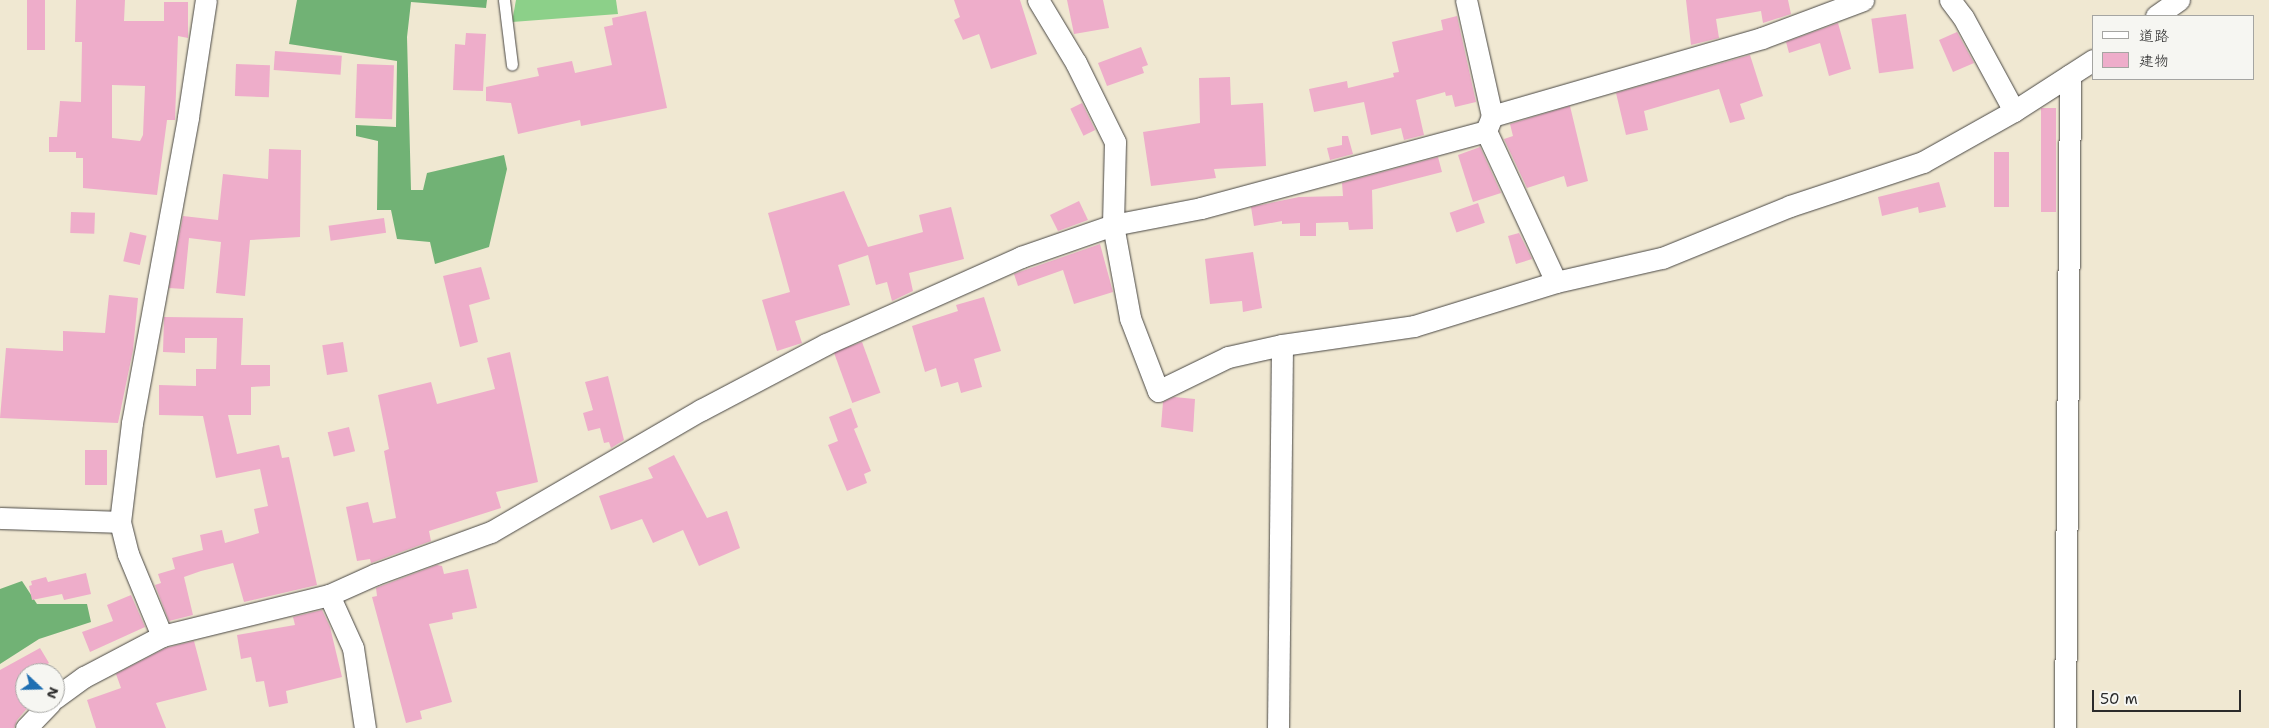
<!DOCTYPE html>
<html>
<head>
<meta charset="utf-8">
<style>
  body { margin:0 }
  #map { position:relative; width:2269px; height:728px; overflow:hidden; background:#f0e8d2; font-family:"Shantell Sans","Klee One",sans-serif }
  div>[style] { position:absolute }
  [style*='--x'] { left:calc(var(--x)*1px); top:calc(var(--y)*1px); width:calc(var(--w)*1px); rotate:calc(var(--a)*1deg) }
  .green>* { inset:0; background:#8cd089 }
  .forest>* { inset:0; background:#71b275 }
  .building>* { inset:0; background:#eeadca; transform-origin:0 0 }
  .roads { filter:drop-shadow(0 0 1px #494744) drop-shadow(0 0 1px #494744) }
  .service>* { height:11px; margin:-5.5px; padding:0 5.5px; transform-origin:5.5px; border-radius:5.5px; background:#fff }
  .minor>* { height:21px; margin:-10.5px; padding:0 10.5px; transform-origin:10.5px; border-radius:10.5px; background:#fff }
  span { translate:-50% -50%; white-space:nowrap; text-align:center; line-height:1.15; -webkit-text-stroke:4.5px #f6f6f2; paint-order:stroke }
  .legend { position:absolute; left:2092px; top:15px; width:162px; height:65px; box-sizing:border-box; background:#f6f6f2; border:1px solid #a5a5a2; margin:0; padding:6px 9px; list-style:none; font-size:15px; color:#2b2b2b }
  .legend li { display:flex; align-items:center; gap:10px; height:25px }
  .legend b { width:25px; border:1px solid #a5a5a2 }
  .north { position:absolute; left:15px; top:663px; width:50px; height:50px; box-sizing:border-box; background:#f6f6f2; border:1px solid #a5a5a2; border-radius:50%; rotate:111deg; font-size:14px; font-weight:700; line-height:20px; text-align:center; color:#2b2b2b }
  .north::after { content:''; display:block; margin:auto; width:18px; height:22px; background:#1f6fb2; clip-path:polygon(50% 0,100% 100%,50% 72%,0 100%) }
  .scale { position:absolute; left:2092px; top:690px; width:149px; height:22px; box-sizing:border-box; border:2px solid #2b2b2b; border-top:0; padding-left:6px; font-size:15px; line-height:18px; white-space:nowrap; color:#2b2b2b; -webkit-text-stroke:4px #f6f6f2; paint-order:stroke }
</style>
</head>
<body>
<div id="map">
  <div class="green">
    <div style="clip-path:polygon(516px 0,616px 0,618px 14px,512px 22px)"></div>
  </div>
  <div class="forest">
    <div style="clip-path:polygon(297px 0,487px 0,486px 8px,411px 2px,407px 37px,411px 190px,423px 190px,427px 173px,504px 155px,507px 169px,489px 247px,435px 264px,430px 242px,397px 239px,391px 210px,377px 210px,378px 141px,356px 136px,356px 125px,396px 127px,397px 61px,289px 44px)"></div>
    <div style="clip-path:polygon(22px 581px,37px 604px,87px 604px,91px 622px,39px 639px,0 664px,0 589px)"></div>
  </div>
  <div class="building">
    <div style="left:27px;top:0;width:18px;height:50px"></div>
    <div style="clip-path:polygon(evenodd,76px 0,125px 0,124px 21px,164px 21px,164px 2px,188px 2px,188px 38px,178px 36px,175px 120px,167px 120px,157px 195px,83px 188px,83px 158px,76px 158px,76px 152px,49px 152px,49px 137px,57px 137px,60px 101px,81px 102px,82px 42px,75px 42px,76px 0,112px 85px,145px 86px,143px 135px,140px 141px,112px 138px,112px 85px)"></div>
    <div style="clip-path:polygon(954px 0,1020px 0,1037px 54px,991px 69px,979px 34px,963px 40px,954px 20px,960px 17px)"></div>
    <div style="clip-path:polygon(1067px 0,1103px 0,1109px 28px,1074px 34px)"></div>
    <div style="clip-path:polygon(1686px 0,1788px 0,1791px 14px,1763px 23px,1761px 11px,1716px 19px,1719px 38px,1691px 45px)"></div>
    <div style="clip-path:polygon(646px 11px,667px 108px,581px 126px,580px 120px,518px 134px,511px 103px,486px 101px,486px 87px,539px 76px,537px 68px,572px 61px,575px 73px,612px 65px,604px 27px,613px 25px,612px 18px)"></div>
    <div style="left:1906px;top:14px;width:55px;height:35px;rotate:82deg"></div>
    <div style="clip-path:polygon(1457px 16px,1476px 102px,1455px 107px,1452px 95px,1446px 96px,1445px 92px,1416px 100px,1424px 135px,1404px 140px,1401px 128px,1371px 135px,1364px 102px,1314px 112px,1309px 89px,1347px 81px,1348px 88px,1394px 77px,1393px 73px,1399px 72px,1392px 42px,1443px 30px,1441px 20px)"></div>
    <div style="clip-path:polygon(1838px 23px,1851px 69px,1829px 76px,1820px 43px,1789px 53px,1786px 42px)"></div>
    <div style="clip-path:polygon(1957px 32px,1974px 63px,1953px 72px,1939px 40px)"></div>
    <div style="clip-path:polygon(466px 33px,486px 34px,483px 91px,453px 90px,455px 44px,465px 45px)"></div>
    <div style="clip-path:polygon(1141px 47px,1148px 65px,1142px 67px,1144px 73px,1107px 86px,1098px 63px)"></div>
    <div style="left:275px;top:51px;width:67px;height:19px;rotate:4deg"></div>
    <div style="clip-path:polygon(1750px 55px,1763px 96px,1740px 104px,1745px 119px,1730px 123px,1719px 89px,1644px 111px,1648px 130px,1626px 135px,1616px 93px)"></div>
    <div style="left:236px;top:64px;width:34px;height:32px;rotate:2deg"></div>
    <div style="left:357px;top:64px;width:37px;height:54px;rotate:2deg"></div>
    <div style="clip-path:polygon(1230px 77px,1231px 105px,1263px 103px,1266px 166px,1214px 169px,1216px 178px,1151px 186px,1143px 132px,1200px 123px,1199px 78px)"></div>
    <div style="left:1082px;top:103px;width:30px;height:13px;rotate:64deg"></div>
    <div style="clip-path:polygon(1570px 106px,1588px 181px,1567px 187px,1564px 176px,1527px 188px,1504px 139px,1513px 136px,1510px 124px)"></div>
    <div style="left:2041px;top:108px;width:15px;height:104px"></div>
    <div style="clip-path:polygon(1342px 136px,1348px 136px,1353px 154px,1330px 160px,1327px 148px,1342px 145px)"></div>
    <div style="clip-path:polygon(1480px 147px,1501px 193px,1473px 202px,1458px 155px)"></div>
    <div style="clip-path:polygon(269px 149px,301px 150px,300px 237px,250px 240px,245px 296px,216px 293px,221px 242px,189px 238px,184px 289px,169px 288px,183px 216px,218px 220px,223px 174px,268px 179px)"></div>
    <div style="left:1994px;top:152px;width:15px;height:55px"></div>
    <div style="clip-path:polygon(1438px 157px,1442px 172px,1372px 190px,1373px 229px,1349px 230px,1348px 222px,1316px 223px,1316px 236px,1300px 236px,1300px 223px,1282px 224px,1282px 221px,1254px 226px,1251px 207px,1299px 197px,1343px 196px,1342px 183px)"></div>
    <div style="clip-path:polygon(1939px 182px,1946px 207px,1919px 213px,1918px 207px,1882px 216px,1878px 197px)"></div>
    <div style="clip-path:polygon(844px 191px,868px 247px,923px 232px,919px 215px,951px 207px,964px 259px,909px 273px,913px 291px,892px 301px,887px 282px,876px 285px,868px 255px,838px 265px,850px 305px,795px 321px,802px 343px,777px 351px,762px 300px,790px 292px,768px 213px)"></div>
    <div style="clip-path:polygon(1079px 201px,1088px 220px,1058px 231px,1050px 215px)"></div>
    <div style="left:1478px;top:203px;width:21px;height:30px;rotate:71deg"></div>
    <div style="left:71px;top:212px;width:24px;height:21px;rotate:2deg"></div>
    <div style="left:384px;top:218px;width:15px;height:56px;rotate:82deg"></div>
    <div style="left:130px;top:232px;width:17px;height:30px;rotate:13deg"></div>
    <div style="clip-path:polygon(1519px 233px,1532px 259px,1516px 264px,1508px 236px)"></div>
    <div style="clip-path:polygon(1100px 244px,1113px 292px,1074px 304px,1063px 270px,1018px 286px,1014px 274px)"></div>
    <div style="clip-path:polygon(1253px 252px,1262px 308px,1243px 312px,1242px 301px,1210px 304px,1205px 259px)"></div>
    <div style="clip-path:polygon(481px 267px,490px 299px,469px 305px,478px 342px,460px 347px,443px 276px)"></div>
    <div style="clip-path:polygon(109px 295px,138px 298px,133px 350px,118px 423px,0 418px,6px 348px,63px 351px,63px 331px,105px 333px)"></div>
    <div style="clip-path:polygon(984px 297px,1001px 351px,974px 359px,982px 387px,961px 393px,958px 382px,941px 387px,936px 368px,925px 372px,912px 326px,958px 311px,956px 305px)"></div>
    <div style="clip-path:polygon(164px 317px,243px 318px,241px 365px,270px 365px,270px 386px,251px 387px,251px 415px,228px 415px,237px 454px,279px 445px,282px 458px,289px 457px,317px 585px,244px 602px,233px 563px,201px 571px,184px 577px,193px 615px,169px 621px,155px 585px,161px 583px,158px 574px,175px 569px,172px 558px,203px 550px,200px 535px,222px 530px,225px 543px,259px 533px,254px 509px,268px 506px,260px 469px,216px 478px,203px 416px,159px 415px,159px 385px,196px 386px,196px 369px,216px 369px,217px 338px,185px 338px,185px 353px,163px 352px)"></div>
    <div style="left:343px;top:342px;width:30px;height:21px;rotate:81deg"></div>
    <div style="left:862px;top:342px;width:54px;height:30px;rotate:70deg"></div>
    <div style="clip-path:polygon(510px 352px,538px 482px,496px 492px,501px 508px,429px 531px,431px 541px,371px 563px,370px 559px,357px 561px,346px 507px,368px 502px,373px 523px,396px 518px,384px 451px,389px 449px,378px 395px,431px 382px,437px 404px,495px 389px,487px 358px)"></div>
    <div style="clip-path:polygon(608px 376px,624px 440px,611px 448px,609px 442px,604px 443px,600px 428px,588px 431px,583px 413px,593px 410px,585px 382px)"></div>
    <div style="clip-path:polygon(1174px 397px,1195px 399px,1193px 432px,1161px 427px,1163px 402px)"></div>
    <div style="clip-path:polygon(851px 408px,858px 427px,854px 429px,871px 471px,864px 474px,867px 483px,847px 491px,828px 445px,838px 441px,829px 417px)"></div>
    <div style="left:349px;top:427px;width:25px;height:22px;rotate:76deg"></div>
    <div style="left:85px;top:450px;width:22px;height:35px"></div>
    <div style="clip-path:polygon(674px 455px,707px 518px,727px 511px,740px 548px,699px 566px,683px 530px,653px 543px,642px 519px,611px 530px,599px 496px,653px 478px,648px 468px)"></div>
    <div style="clip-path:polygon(437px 565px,442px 566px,444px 574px,468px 569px,477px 608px,452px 613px,453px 619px,429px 624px,452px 702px,420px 711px,422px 719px,406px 723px,372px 597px,377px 596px,376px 588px)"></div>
    <div style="clip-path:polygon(86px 573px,91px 594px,64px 600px,62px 594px,32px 600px,29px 586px,32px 585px,31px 581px,46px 577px,48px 582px)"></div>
    <div style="clip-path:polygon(131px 595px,145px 627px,90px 652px,82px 632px,113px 621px,107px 605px)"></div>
    <div style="clip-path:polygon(322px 610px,330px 627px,342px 677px,286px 691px,288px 703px,269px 707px,264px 681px,256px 682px,251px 657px,241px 659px,237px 635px,295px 625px,293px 617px)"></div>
    <div style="clip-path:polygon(194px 641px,207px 690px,156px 703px,166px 728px,96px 728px,87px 700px,121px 688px,116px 674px,166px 648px)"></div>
    <div style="clip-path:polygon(40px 648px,49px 663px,34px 673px,25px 673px,25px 679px,18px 683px,25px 694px,25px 703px,31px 704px,17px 720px,14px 728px,0 728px,0 670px)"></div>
  </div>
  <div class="roads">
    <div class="service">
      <div style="--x:504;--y:0;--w:65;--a:83"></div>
    </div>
    <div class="minor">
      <div style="--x:1038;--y:0;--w:74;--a:58.9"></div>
      <div style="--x:1076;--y:63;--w:88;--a:63.7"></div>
      <div style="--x:1115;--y:142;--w:83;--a:91.4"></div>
      <div style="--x:1113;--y:225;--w:95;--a:79.6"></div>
      <div style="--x:1130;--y:318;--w:78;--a:69"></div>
      <div style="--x:1158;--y:391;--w:78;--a:-25.9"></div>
      <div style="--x:1228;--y:357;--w:55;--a:-12.5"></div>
      <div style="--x:1282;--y:345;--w:133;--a:-8.2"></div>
      <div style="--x:1414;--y:326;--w:149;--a:-17.2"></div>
      <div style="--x:1556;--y:282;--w:109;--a:-12.8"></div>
      <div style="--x:1662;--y:258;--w:138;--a:-22.1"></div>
      <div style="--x:1790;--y:206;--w:140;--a:-18.3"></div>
      <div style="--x:1923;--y:162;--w:104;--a:-29.3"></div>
      <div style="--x:2014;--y:111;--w:94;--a:-32.8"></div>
      <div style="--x:1950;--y:0;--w:21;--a:53"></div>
      <div style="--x:1963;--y:17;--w:107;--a:61.5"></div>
      <div style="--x:2156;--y:16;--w:28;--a:-35"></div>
      <div style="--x:1492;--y:116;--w:281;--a:-16.1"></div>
      <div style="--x:1762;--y:38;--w:108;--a:-20.6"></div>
      <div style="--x:1486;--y:131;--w:166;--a:65.1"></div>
      <div style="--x:0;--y:518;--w:120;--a:1.9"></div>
      <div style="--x:329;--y:595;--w:58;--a:65.6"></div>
      <div style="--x:353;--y:648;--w:81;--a:81.5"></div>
      <div style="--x:162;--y:636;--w:89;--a:-112.5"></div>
      <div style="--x:128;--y:554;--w:33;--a:-104"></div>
      <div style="--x:120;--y:522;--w:100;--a:-83.1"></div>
      <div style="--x:132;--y:423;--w:311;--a:-79.6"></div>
      <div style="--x:188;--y:117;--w:118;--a:-81.3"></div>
      <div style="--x:55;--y:698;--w:36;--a:-36"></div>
      <div style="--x:84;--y:677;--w:88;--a:-27.7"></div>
      <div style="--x:162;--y:636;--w:172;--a:-13.8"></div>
      <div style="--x:329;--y:595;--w:51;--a:-24.1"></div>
      <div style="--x:376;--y:574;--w:122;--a:-20.1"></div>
      <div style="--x:491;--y:532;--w:243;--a:-30.2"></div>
      <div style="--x:701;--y:410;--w:141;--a:-27.8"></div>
      <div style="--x:826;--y:344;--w:214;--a:-24"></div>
      <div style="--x:1021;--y:257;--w:97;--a:-19.2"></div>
      <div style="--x:1113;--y:225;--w:90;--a:-10.9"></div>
      <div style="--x:1201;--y:208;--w:295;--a:-15.1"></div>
      <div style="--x:1486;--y:131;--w:16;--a:-68"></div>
      <div style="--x:1492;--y:116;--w:119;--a:-102.6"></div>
      <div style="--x:26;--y:728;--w:35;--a:-46"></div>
      <div style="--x:1278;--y:728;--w:383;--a:-89.4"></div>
      <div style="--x:2065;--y:728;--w:653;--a:-89.56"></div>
    </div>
  </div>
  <ul class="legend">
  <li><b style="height:6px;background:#fff"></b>道路</li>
  <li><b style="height:14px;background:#eeadca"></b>建物</li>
  </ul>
  <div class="north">N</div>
  <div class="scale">50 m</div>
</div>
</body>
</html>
